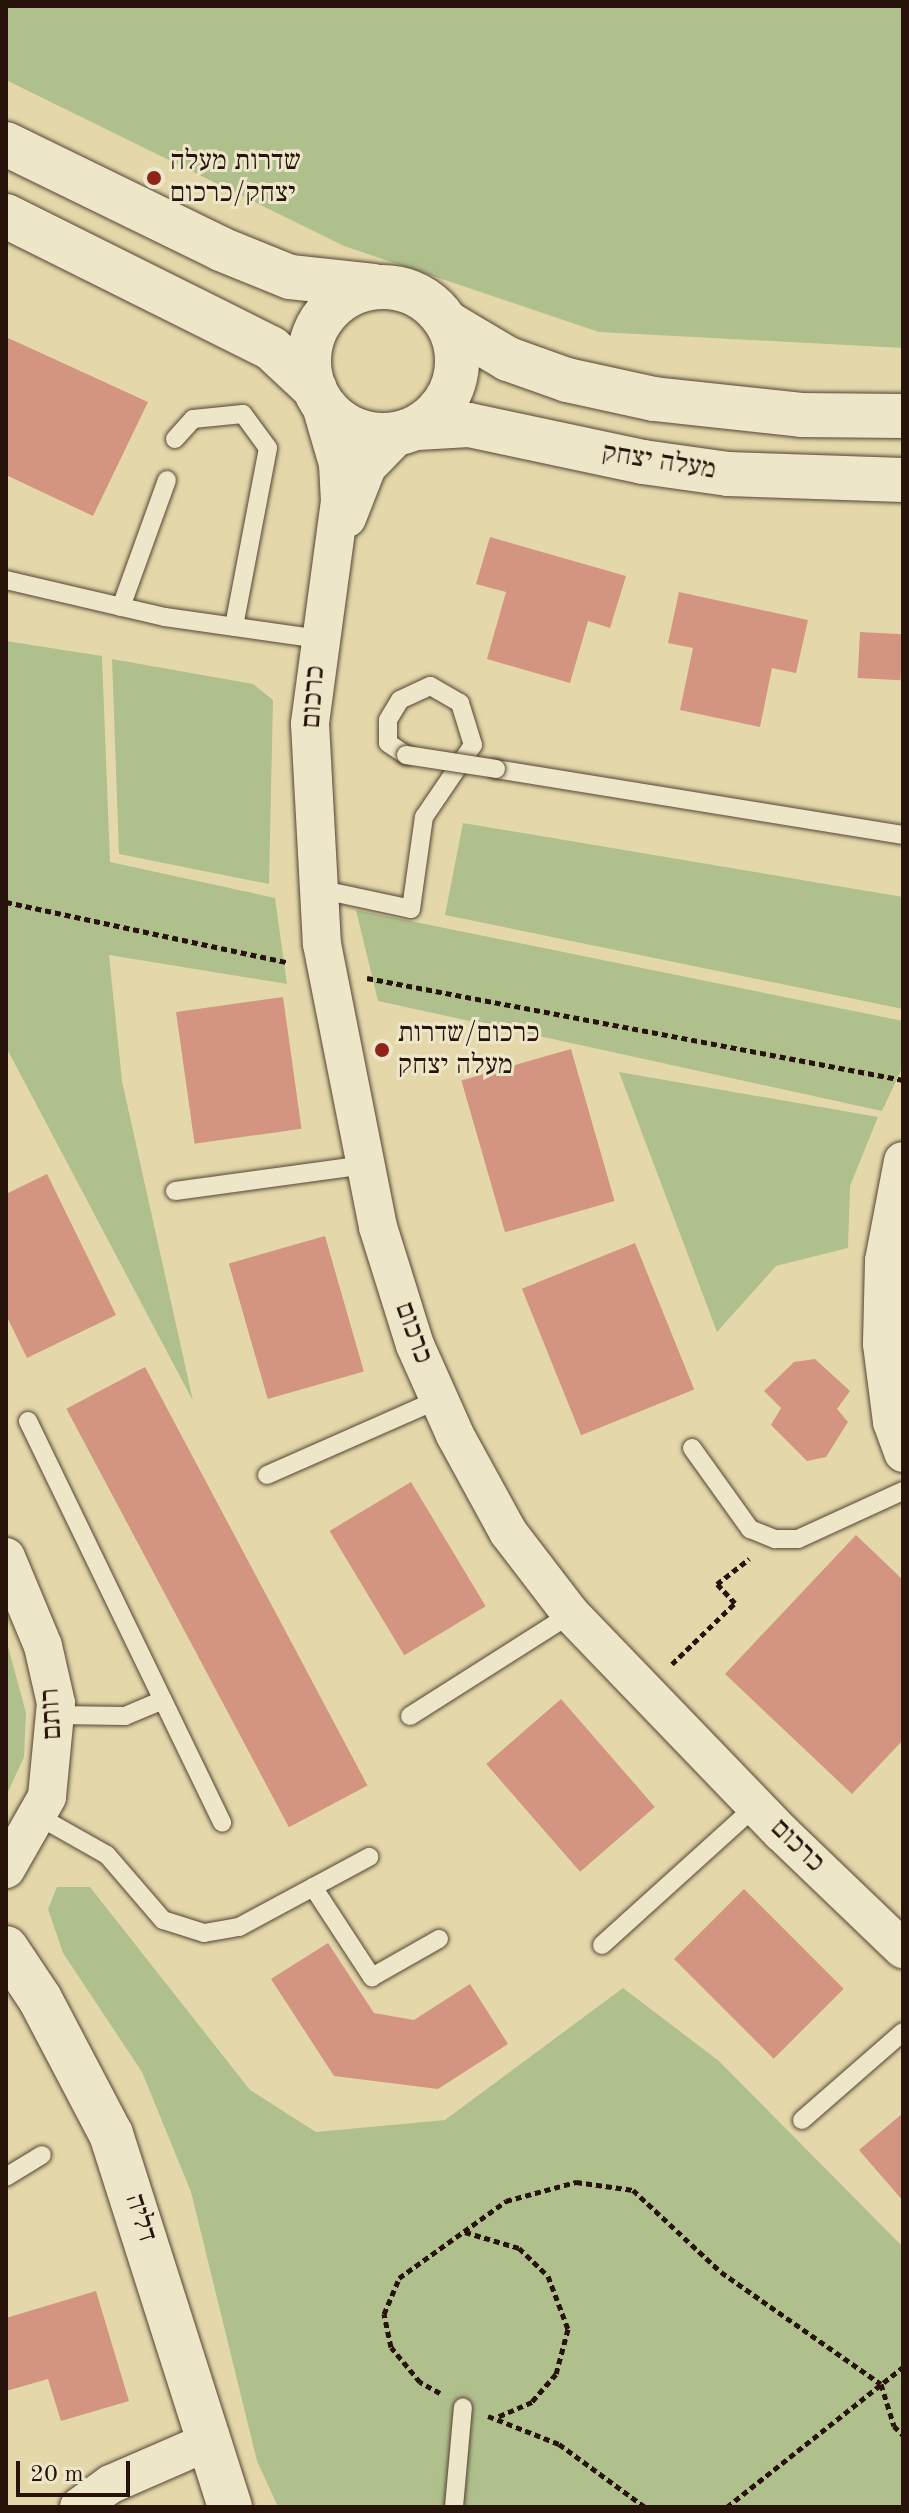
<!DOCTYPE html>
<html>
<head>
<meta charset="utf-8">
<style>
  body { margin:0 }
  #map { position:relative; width:909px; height:2513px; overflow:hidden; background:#e4d8ab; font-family:"Old Standard TT","Frank Ruhl Libre",serif }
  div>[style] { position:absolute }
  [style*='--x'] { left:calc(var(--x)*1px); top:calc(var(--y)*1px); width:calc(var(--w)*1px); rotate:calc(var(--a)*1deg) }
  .green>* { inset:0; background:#afc08d }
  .building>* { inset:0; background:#d39482; transform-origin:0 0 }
  .path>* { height:5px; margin-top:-2.5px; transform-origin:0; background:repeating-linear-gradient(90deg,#28130b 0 6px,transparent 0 10px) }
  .roads { filter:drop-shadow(0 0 2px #574433) drop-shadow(0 0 2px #574433) }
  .service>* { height:18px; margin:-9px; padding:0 9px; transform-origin:9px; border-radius:9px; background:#ede6c8 }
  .minor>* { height:38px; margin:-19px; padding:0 19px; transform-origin:19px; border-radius:19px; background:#ede6c8 }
  .tertiary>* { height:44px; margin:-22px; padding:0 22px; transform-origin:22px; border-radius:22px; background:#ede6c8 }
  .tertiary>.ring { margin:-22px; padding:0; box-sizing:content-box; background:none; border:44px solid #ede6c8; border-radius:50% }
  .bridges { filter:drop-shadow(0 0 2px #574433) drop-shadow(0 0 2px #574433) }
  .service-bridge>* { height:18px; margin:-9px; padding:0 9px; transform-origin:9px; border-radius:9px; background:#ede6c8 }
  .dots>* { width:22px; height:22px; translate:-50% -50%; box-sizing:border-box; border:4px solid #ede6c8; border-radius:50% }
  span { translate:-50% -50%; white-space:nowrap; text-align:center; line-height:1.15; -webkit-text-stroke:6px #ede6c8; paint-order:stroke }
  .poi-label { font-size:28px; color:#28130b }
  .left { translate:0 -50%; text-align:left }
  .street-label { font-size:28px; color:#28130b }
  .frame { position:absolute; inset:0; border:8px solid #28130b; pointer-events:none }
  .scale { position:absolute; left:16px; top:2461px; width:114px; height:36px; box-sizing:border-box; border:4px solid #28130b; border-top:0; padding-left:10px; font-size:24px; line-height:28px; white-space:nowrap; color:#28130b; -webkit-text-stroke:6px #ede6c8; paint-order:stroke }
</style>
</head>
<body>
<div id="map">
  <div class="green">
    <div style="clip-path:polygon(6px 6px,903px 6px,903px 348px,599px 332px,344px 246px,6px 80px)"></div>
    <div style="clip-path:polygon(6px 641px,102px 656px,110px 862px,275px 898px,287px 984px,109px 955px,122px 1081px,193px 1401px,6px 1047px)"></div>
    <div style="clip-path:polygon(112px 659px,253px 684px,273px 700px,269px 884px,119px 854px)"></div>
    <div style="clip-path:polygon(463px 823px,903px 897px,903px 1009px,445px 915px)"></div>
    <div style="clip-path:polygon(356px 910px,903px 1021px,903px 1066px,882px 1111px,378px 1001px)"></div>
    <div style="clip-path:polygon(619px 1072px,878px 1117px,850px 1186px,848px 1248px,776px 1266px,717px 1332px)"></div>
    <div style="clip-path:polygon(6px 1639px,26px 1713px,24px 1757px,6px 1796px)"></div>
    <div style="clip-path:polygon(57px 1887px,90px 1887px,250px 2090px,316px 2132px,445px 2120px,623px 1988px,719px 2061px,903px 2247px,903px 2507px,278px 2507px,257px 2461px,191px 2192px,142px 2072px,63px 1953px,48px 1909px)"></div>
  </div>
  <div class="building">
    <div style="clip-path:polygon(6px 337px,148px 402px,93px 516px,6px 475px)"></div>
    <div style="clip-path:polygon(490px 537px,626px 576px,610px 628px,588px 621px,570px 683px,487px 659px,506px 592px,476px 584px)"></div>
    <div style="clip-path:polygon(679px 592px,808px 620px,796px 673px,772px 668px,760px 727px,680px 710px,693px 648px,668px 643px)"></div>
    <div style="left:860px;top:632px;width:43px;height:46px;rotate:3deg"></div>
    <div style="left:283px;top:997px;width:133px;height:108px;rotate:82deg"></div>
    <div style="left:571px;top:1049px;width:158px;height:114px;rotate:74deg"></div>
    <div style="clip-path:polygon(47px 1174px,116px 1315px,27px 1358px,6px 1315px,6px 1194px)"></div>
    <div style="left:325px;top:1236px;width:141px;height:100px;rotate:74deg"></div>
    <div style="left:635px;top:1243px;width:158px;height:122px;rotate:68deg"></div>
    <div style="clip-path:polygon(815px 1359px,850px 1391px,837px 1409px,848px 1422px,826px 1457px,807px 1461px,771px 1425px,781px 1408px,764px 1391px,794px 1362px)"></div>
    <div style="left:145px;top:1367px;width:474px;height:89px;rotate:62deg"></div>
    <div style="left:411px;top:1482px;width:145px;height:95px;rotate:59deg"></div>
    <div style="clip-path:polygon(856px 1535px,903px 1580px,903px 1740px,852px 1794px,725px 1674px)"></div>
    <div style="left:561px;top:1699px;width:143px;height:99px;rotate:49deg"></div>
    <div style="left:744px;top:1889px;width:141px;height:99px;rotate:45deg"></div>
    <div style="clip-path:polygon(328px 1943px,374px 2013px,414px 2020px,470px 1984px,508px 2044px,438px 2089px,334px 2076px,271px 1979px)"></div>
    <div style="clip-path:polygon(903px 2113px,903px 2201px,859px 2150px)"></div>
    <div style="clip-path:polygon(96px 2291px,129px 2401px,61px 2421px,48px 2379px,6px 2391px,6px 2318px)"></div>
  </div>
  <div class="path">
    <div style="--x:6;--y:902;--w:287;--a:12.1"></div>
    <div style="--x:367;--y:978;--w:546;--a:10.77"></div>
    <div style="--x:672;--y:1664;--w:88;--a:-44.1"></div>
    <div style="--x:735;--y:1603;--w:26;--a:-133"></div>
    <div style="--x:717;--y:1584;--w:41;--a:-38"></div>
    <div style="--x:465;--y:2232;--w:56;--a:16.5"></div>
    <div style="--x:519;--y:2248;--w:40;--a:44"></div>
    <div style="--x:548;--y:2276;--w:57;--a:69.3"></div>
    <div style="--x:568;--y:2329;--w:47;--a:104.9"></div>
    <div style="--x:556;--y:2374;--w:37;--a:131"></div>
    <div style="--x:532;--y:2402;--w:40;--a:156.6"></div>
    <div style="--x:440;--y:2393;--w:23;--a:-151"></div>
    <div style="--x:420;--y:2382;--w:45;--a:-129.6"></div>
    <div style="--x:391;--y:2347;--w:34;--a:-102"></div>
    <div style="--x:384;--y:2314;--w:39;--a:-67"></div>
    <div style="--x:399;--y:2278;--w:132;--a:-35.7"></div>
    <div style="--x:506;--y:2201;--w:73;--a:-15.2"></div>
    <div style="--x:576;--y:2182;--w:58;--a:8"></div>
    <div style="--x:633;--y:2190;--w:120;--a:43"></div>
    <div style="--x:721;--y:2272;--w:195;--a:35"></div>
    <div style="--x:881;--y:2384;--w:44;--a:72.8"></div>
    <div style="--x:894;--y:2426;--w:13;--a:45"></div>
    <div style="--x:488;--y:2416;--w:76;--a:21.5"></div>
    <div style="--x:559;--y:2444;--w:107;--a:36.2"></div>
    <div style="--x:727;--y:2507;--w:225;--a:-38.5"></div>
  </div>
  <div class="roads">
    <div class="service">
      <div style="--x:175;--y:439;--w:27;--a:-48"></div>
      <div style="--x:193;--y:419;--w:50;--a:-5.7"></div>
      <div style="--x:243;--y:414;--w:42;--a:53.7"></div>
      <div style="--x:268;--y:448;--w:182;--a:100.8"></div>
      <div style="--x:6;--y:580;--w:163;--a:13.1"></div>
      <div style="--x:165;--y:617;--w:156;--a:8.1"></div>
      <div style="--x:121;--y:607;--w:135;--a:-70.1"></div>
      <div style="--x:496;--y:769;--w:412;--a:9.2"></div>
      <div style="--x:318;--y:889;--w:95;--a:12.1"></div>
      <div style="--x:411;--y:909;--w:93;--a:-82"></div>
      <div style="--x:424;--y:817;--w:87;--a:-55.8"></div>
      <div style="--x:473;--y:745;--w:44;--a:-107.2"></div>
      <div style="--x:460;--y:703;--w:34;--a:-150"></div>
      <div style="--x:430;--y:686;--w:33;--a:155"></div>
      <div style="--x:400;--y:700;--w:23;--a:121"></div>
      <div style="--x:388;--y:720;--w:23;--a:90"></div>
      <div style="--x:388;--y:743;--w:22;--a:34"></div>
      <div style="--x:175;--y:1191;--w:192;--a:-7.8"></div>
      <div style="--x:28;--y:1421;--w:446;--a:64.2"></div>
      <div style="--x:692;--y:1448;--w:100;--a:54.4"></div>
      <div style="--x:750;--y:1529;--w:27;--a:22"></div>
      <div style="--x:775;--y:1539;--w:23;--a:0"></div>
      <div style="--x:798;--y:1539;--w:115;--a:-24.6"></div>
      <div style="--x:267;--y:1475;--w:188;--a:-23.8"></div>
      <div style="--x:56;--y:1715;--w:69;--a:0.8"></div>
      <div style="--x:125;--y:1716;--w:41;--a:-22.8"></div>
      <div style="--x:410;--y:1716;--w:191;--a:-32.4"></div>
      <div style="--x:38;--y:1816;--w:79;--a:29.5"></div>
      <div style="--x:107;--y:1855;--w:86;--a:49.3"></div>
      <div style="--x:163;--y:1920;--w:43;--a:17.6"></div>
      <div style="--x:204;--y:1933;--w:36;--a:-10"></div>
      <div style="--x:239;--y:1927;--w:148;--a:-28.3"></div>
      <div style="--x:313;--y:1887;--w:108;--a:56.8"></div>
      <div style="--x:372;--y:1977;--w:77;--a:-29.6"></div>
      <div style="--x:602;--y:1945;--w:207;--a:-42.1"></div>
      <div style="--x:802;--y:2120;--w:134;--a:-41.1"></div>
      <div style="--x:6;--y:2177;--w:42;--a:-31.4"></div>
      <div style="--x:454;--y:2507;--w:100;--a:-84.9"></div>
    </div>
    <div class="minor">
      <div style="--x:319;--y:399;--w:68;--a:73.7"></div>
      <div style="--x:338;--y:464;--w:37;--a:87"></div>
      <div style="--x:340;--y:501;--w:225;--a:97.7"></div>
      <div style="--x:310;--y:724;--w:220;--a:86.9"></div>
      <div style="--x:322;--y:944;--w:288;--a:78.8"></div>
      <div style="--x:378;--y:1227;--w:124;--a:72.6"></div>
      <div style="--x:415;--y:1345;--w:98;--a:66"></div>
      <div style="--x:455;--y:1435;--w:111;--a:61.3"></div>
      <div style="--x:508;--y:1532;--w:103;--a:52.5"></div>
      <div style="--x:571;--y:1614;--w:304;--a:46.1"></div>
      <div style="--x:782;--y:1833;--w:168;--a:43.8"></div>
      <div style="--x:347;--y:518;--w:55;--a:-68.6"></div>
      <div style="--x:367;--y:467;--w:49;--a:-45.8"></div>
      <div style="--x:903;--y:1161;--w:102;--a:100.8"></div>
      <div style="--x:884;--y:1261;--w:83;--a:91.4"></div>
      <div style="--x:882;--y:1344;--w:79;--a:82.7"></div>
      <div style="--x:892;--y:1422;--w:33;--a:70"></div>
      <div style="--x:6;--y:1557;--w:96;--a:67.4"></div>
      <div style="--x:43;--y:1646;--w:58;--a:77.2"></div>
      <div style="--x:56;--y:1703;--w:94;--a:95.5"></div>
      <div style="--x:47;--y:1797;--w:83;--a:119.7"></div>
      <div style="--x:79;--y:2507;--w:39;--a:-36"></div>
      <div style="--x:111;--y:2484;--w:108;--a:-23.5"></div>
    </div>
    <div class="tertiary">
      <div style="--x:6;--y:144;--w:239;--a:26"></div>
      <div style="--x:221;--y:249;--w:74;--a:22.1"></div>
      <div style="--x:290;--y:277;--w:84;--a:6.1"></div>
      <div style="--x:6;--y:216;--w:296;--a:26.5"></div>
      <div style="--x:271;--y:348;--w:60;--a:43"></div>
      <div class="ring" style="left:309px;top:287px;width:104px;height:104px"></div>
      <div style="--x:449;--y:324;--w:69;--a:30.7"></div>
      <div style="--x:508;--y:359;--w:63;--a:19.6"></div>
      <div style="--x:567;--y:380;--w:89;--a:12.3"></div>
      <div style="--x:654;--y:399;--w:148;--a:6.2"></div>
      <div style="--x:801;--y:415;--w:102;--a:0.6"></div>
      <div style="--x:417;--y:428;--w:52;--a:-3.3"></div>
      <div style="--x:469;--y:425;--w:178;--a:12"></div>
      <div style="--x:643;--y:462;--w:86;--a:8"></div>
      <div style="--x:728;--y:474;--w:175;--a:2"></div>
      <div style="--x:6;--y:1948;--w:61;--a:56.3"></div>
      <div style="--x:40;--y:1999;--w:153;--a:62.3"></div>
      <div style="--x:111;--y:2134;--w:392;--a:72.3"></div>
    </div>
  </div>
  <div class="bridges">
    <div class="service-bridge">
      <div style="--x:406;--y:755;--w:91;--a:8.8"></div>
    </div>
  </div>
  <div class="dots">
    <div style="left:154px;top:178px;background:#8f2418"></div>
    <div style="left:382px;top:1050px;background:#8f2418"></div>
  </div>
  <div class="poi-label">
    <span class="left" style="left:170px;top:178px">שדרות מעלה<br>יצחק/כרכום</span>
    <span class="left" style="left:398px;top:1050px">כרכום/שדרות<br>מעלה יצחק</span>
  </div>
  <div class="street-label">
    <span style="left:659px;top:462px;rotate:9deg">מעלה יצחק</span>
    <span style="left:314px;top:697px;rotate:-86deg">כרכום</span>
    <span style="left:413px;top:1333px;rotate:70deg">כרכום</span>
    <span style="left:52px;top:1714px;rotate:-93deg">רותם</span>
    <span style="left:797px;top:1846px;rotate:44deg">כרכום</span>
    <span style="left:140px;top:2218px;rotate:72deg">דליה</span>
  </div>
  <div class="frame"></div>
  <div class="scale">20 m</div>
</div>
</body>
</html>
